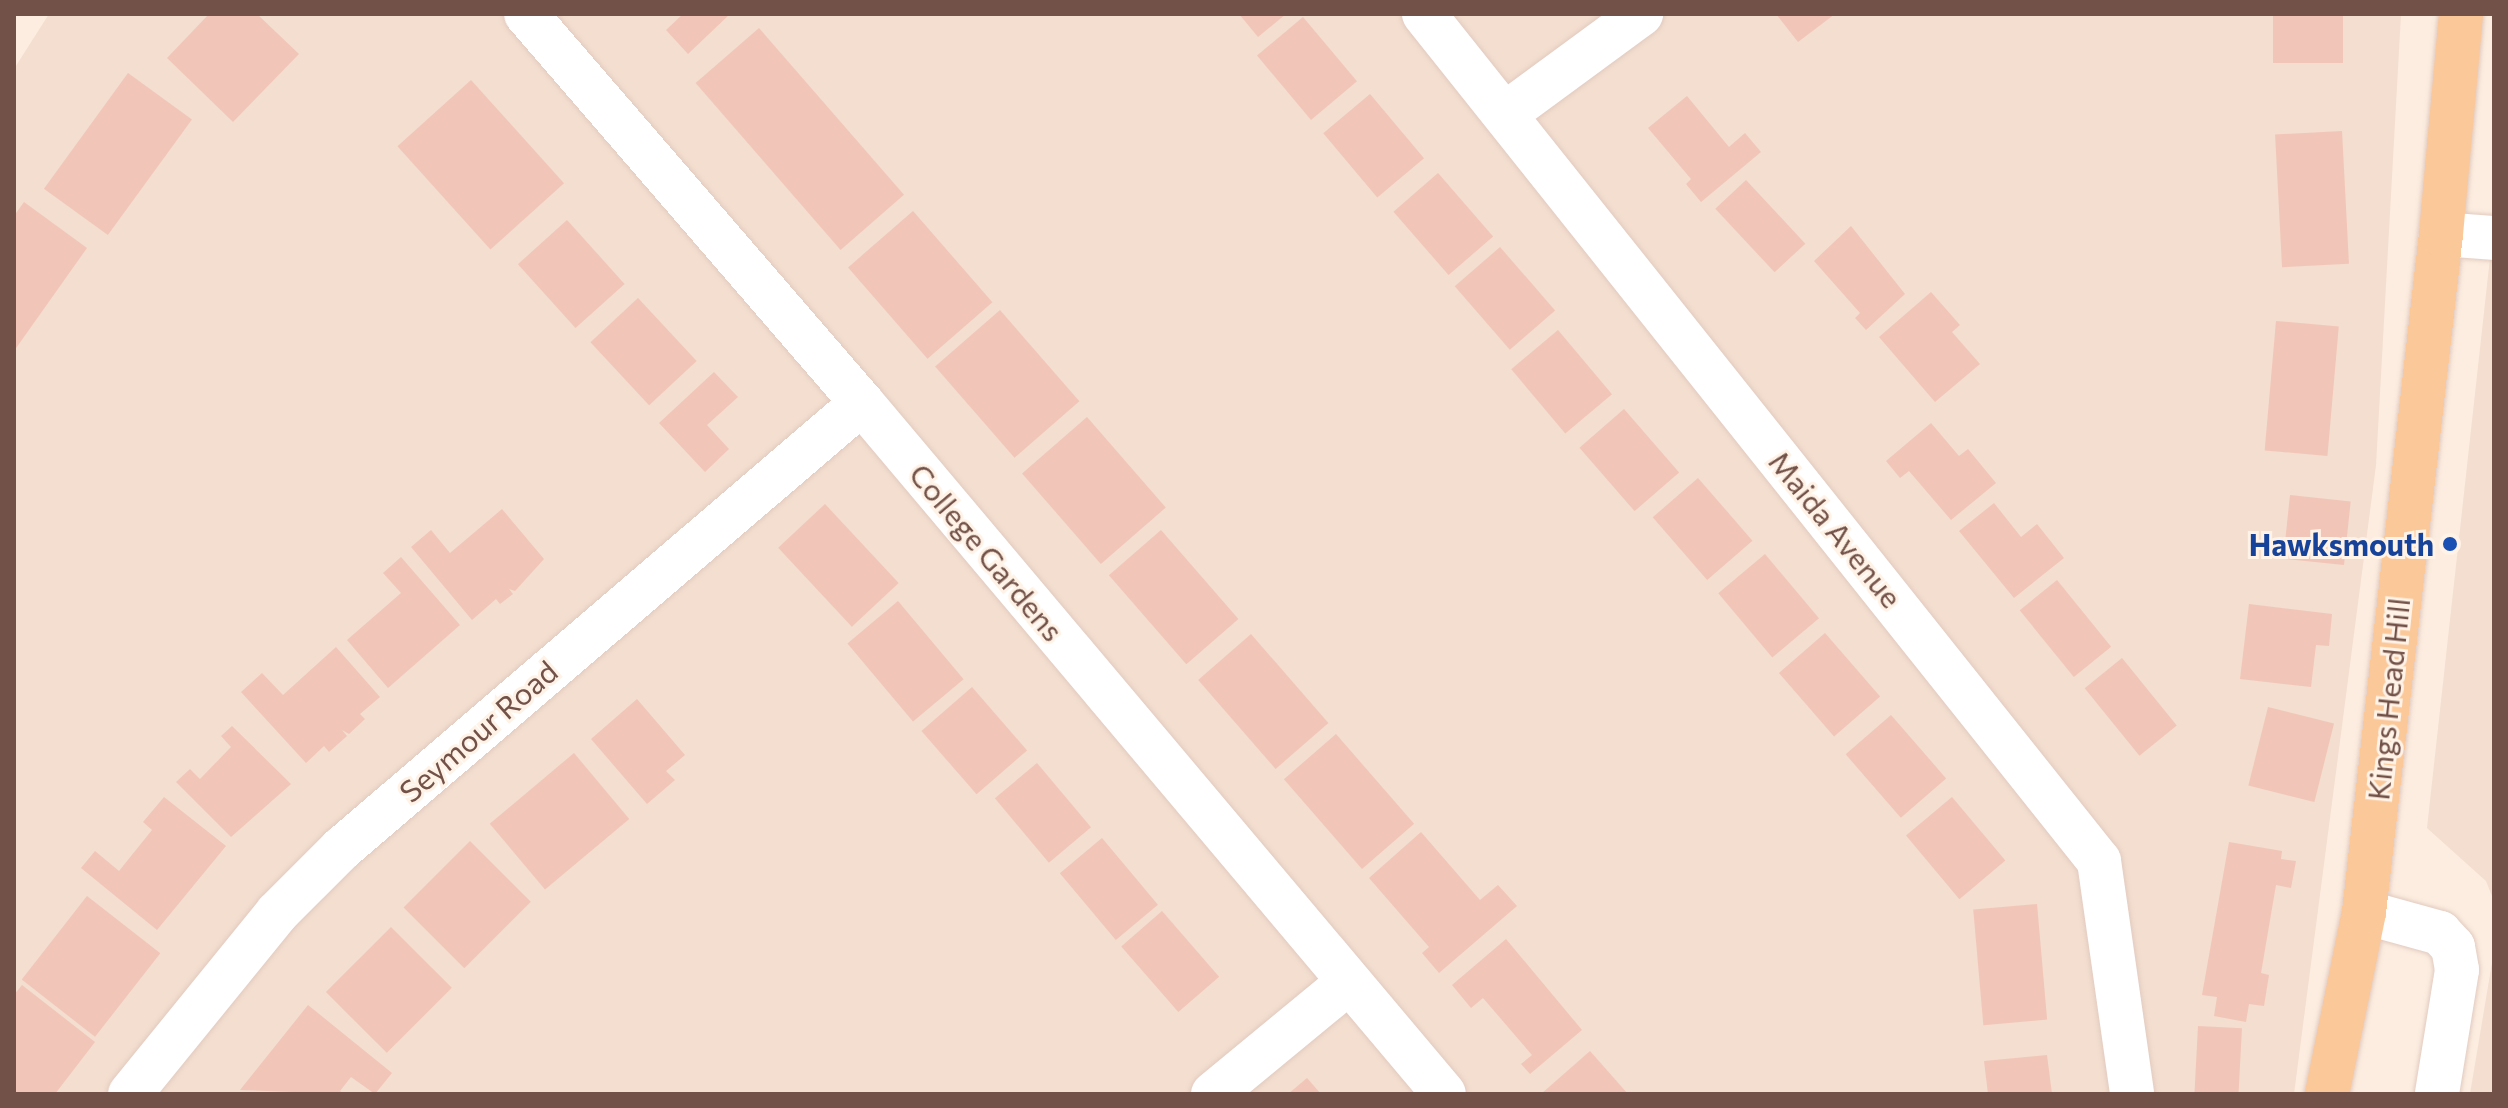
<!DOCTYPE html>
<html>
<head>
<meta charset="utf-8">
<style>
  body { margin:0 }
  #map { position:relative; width:2508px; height:1108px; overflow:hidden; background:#fcede0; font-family:Commissioner,sans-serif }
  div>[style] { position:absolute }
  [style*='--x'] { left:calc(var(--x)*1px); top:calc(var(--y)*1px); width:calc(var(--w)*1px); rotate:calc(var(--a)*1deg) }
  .residential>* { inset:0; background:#f3decf }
  .building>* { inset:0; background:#f1c6b8; transform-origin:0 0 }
  .roads { filter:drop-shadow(0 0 2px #e2cac0) drop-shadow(0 0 2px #e2cac0) }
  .minor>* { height:44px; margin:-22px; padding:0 22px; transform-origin:22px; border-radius:22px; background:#fff }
  .major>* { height:44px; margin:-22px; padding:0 22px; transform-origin:22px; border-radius:22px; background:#fbc899 }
  .dots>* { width:22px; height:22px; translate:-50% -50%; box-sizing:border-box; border:4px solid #fff2e6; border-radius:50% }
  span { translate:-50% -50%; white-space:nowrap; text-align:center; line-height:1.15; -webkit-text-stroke:6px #fff2e6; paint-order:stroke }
  .street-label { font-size:30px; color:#725148 }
  .transit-label { font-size:30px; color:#164399; font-weight:700 }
  .right { translate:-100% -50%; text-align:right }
  .frame { position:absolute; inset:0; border:16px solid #725148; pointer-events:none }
</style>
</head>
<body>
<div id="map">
  <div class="residential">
    <div style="clip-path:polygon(49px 14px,2401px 14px,2376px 465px,2294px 1094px,14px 1094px,14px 69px)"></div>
    <div style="clip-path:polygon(2494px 222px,2494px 901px,2486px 881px,2427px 828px)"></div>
    <div style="clip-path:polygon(2494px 951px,2494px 1094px,2470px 1094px)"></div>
  </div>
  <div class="building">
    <div style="clip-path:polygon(209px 14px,257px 14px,299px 54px,233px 122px,167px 58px)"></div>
    <div style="clip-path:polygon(683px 14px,730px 14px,688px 54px,666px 30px)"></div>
    <div style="clip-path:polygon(1239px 14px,1286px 14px,1258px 37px)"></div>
    <div style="clip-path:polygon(1776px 14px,1835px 14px,1798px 42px)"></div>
    <div style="left:2273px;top:14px;width:70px;height:49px"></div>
    <div style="left:1303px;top:17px;width:84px;height:60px;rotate:50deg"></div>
    <div style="left:759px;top:28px;width:221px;height:84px;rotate:49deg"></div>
    <div style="left:128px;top:73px;width:79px;height:143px;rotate:36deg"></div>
    <div style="left:471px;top:80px;width:139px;height:99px;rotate:48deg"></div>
    <div style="left:1370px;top:94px;width:84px;height:61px;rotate:50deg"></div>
    <div style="clip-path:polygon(1687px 96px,1729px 147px,1745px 133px,1761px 152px,1701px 202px,1686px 184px,1691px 179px,1648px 128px)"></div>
    <div style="left:2342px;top:131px;width:133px;height:67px;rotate:87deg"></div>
    <div style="left:1438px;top:173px;width:84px;height:59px;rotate:49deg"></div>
    <div style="left:1746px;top:180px;width:87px;height:42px;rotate:47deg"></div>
    <div style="clip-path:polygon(24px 202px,87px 248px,14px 351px,14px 216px)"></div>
    <div style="left:913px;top:211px;width:121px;height:86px;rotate:49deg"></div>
    <div style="left:567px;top:220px;width:86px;height:66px;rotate:48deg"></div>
    <div style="clip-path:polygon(1851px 226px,1905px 294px,1866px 330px,1855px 318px,1860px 313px,1814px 261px)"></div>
    <div style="left:1500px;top:247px;width:84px;height:60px;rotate:49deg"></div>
    <div style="clip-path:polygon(1931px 292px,1960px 325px,1952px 332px,1980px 364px,1935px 402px,1879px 337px)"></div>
    <div style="left:638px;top:298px;width:86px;height:65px;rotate:47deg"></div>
    <div style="left:1000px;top:310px;width:121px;height:86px;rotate:49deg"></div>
    <div style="left:2276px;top:321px;width:63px;height:130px;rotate:5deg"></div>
    <div style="left:1558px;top:330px;width:84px;height:61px;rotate:50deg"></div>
    <div style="clip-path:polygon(714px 372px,738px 397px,707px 425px,729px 449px,705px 472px,659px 423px)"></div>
    <div style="left:1624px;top:409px;width:84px;height:59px;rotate:49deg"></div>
    <div style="left:1087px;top:417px;width:120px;height:86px;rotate:49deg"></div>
    <div style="clip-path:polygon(1931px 423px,1959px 456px,1968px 449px,1996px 483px,1951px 520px,1909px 471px,1900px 478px,1886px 461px)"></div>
    <div style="left:1698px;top:478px;width:83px;height:60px;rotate:49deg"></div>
    <div style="left:2290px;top:495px;width:61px;height:64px;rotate:6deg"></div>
    <div style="clip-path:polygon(1994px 503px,2021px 537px,2037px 524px,2064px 558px,2014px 598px,1959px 531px)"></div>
    <div style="left:825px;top:504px;width:108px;height:64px;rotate:47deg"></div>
    <div style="clip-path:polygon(502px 509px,544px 559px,515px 591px,509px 589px,513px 594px,500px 604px,496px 599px,472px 620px,411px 547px,431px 530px,450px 553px)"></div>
    <div style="left:1161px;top:530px;width:118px;height:69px;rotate:49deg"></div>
    <div style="left:1765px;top:554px;width:84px;height:61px;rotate:50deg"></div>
    <div style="clip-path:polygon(401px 557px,460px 625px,388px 688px,347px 640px,401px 593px,383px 573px)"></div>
    <div style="left:2057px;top:580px;width:86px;height:48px;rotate:51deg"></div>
    <div style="left:898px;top:601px;width:102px;height:66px;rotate:50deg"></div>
    <div style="clip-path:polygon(2249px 604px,2332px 614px,2329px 646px,2316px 645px,2311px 687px,2240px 679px)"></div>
    <div style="left:1825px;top:633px;width:84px;height:61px;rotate:49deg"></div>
    <div style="left:1251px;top:634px;width:118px;height:70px;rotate:49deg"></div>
    <div style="clip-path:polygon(336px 647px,380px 697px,360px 714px,365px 719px,349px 734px,342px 730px,347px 736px,329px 752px,324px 746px,306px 763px,241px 692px,262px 673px,283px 695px)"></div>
    <div style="left:2122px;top:658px;width:87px;height:48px;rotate:51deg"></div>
    <div style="left:972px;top:687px;width:84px;height:67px;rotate:49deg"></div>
    <div style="clip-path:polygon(637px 699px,685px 755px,666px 771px,675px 780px,647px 804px,591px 739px)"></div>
    <div style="left:2268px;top:707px;width:68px;height:81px;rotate:14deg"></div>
    <div style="left:1891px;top:715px;width:84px;height:60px;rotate:49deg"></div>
    <div style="clip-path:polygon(232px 726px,291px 784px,231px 837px,176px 782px,190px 769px,200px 779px,231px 747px,221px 736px)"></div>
    <div style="left:1336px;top:734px;width:119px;height:69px;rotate:49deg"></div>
    <div style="left:574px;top:753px;width:86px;height:110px;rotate:50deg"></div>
    <div style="left:1037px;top:763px;width:84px;height:55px;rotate:50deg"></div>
    <div style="clip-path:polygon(164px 797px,226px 846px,157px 930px,81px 868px,95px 851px,119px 871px,152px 830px,143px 822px)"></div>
    <div style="left:1952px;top:797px;width:83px;height:60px;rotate:50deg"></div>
    <div style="clip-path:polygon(1421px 832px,1480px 900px,1498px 885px,1517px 906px,1439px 973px,1422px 953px,1429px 947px,1369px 878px)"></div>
    <div style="left:1102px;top:838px;width:87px;height:55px;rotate:50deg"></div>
    <div style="left:470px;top:841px;width:86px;height:94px;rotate:45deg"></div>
    <div style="clip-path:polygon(2229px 842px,2282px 851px,2281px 859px,2296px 861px,2291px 888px,2276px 885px,2261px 973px,2269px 975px,2264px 1006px,2249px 1004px,2246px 1022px,2214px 1016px,2217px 997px,2202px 995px)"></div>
    <div style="left:87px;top:896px;width:93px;height:106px;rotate:38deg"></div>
    <div style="left:2037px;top:904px;width:116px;height:64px;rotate:85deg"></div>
    <div style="left:1162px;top:911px;width:87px;height:54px;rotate:49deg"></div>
    <div style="left:391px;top:927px;width:86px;height:92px;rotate:45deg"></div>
    <div style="clip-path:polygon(1506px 939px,1582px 1030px,1530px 1074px,1521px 1064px,1532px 1055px,1483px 998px,1471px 1008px,1452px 985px)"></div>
    <div style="clip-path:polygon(22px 985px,95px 1042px,55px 1094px,14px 1094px,14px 995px)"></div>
    <div style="clip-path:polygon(308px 1005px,392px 1073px,375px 1094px,351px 1077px,340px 1091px,344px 1094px,240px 1090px)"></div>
    <div style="left:2198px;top:1026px;width:44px;height:68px;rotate:3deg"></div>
    <div style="clip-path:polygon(1590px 1051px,1628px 1094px,1541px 1094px)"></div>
    <div style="clip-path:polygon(2047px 1055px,2052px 1094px,1988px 1094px,1984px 1061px)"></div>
    <div style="clip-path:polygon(1307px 1078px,1321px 1094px,1288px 1094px)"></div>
  </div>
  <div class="roads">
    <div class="minor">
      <div style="--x:526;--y:14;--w:514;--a:49.18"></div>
      <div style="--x:862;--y:403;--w:903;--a:49.89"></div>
      <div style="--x:1424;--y:14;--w:1083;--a:51.45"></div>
      <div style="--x:2099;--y:861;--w:235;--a:81.9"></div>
      <div style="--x:1505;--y:114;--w:169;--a:-36.3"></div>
      <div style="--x:2441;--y:234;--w:53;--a:4.3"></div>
      <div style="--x:2364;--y:912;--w:79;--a:15.4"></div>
      <div style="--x:2440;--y:933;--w:19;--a:47"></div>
      <div style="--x:2453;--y:947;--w:23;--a:80"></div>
      <div style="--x:2457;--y:970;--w:126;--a:99.2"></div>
      <div style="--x:130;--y:1094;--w:233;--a:-50.9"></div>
      <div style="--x:277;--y:913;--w:91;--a:-45"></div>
      <div style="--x:341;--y:849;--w:686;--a:-40.57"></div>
      <div style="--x:1213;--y:1094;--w:176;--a:-39.5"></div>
    </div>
    <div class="major">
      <div style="--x:2327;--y:1094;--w:186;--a:-78.5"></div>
      <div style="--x:2364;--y:912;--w:682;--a:-83.52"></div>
      <div style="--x:2441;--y:234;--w:221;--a:-84.8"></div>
    </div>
  </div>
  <div class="dots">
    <div style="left:2450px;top:544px;background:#1a4fb4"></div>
  </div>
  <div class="street-label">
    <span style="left:1836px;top:529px;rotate:51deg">Maida Avenue</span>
    <span style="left:987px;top:552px;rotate:50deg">College Gardens</span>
    <span style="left:2388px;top:699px;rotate:-84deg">Kings Head Hill</span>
    <span style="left:478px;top:731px;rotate:-41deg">Seymour Road</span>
  </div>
  <div class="transit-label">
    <span class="right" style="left:2434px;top:544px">Hawksmouth</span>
  </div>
  <div class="frame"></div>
</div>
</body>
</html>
